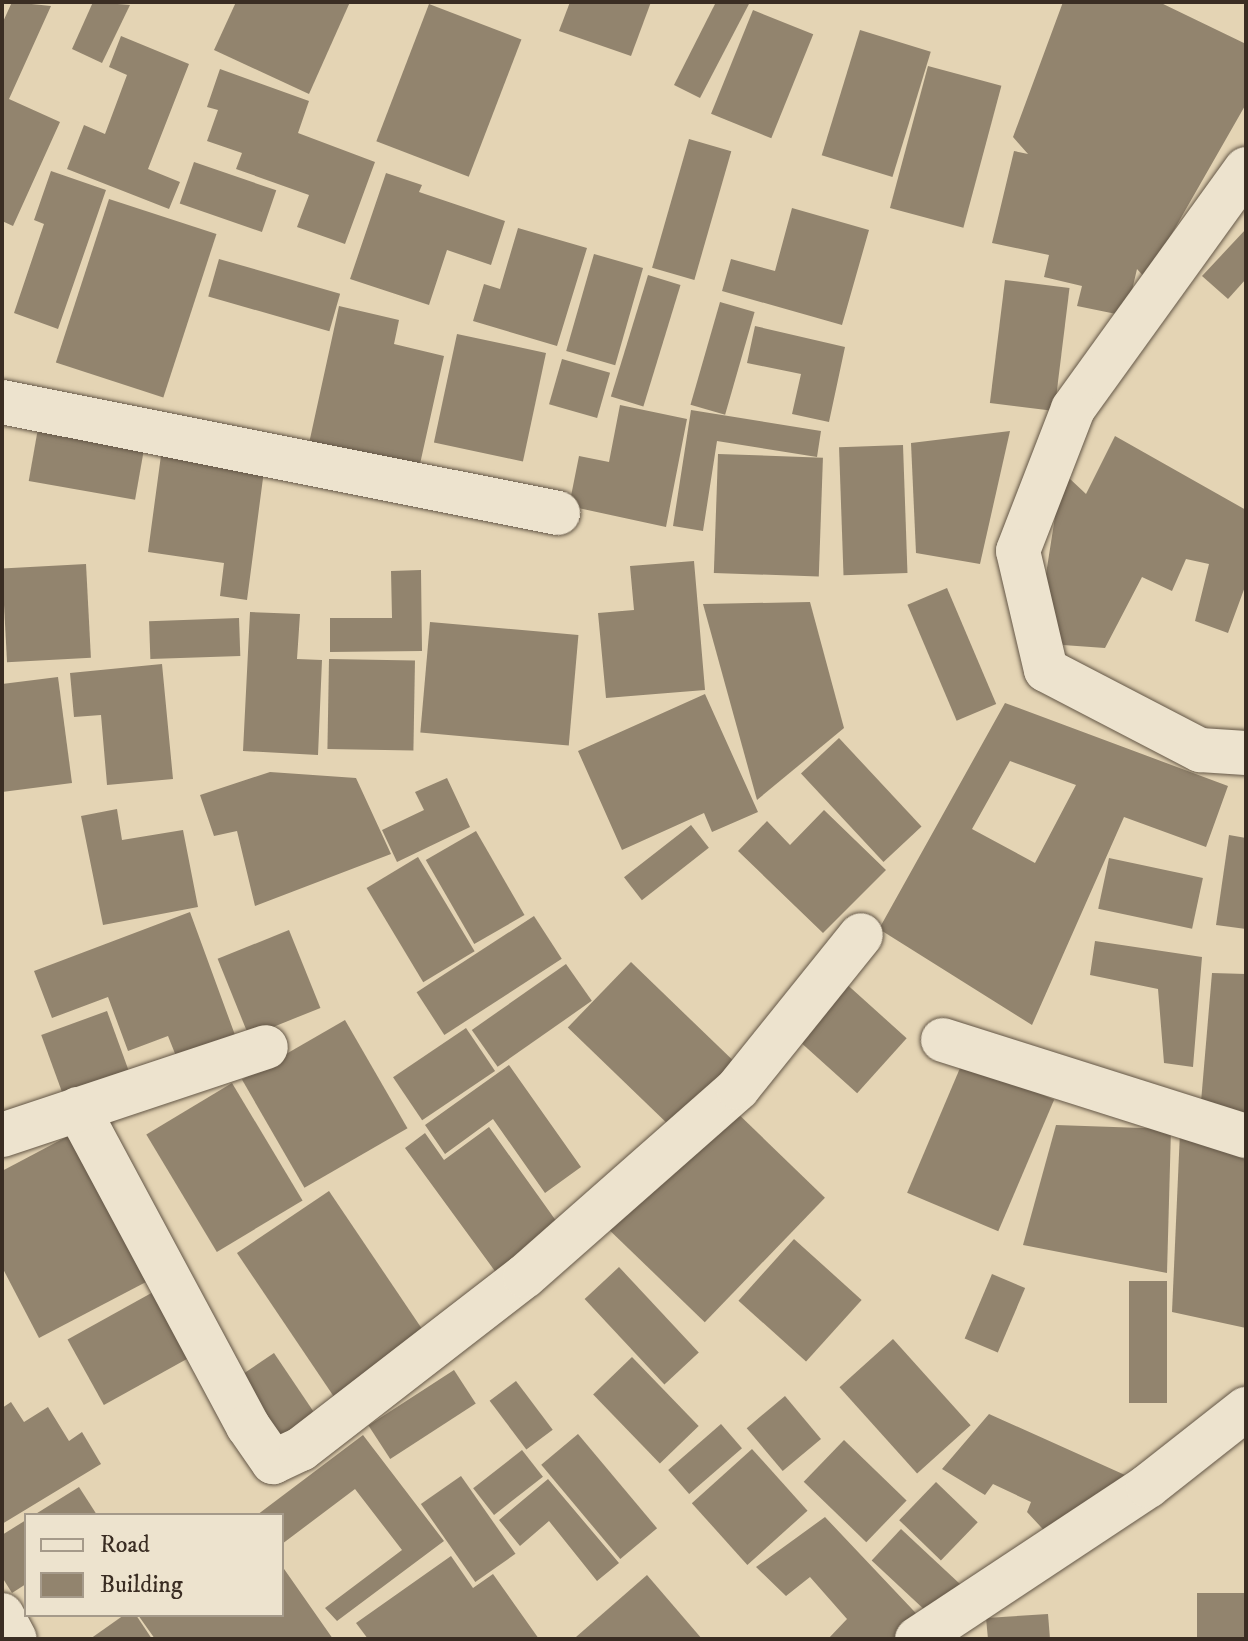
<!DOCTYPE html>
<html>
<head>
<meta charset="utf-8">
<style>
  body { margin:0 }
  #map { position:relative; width:1248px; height:1641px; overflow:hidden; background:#e4d4b4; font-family:"IM FELL DW Pica",serif }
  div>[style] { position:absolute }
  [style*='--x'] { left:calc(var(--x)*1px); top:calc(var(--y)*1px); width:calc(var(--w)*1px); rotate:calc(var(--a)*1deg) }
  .building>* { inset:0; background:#92846e; transform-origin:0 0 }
  .roads { filter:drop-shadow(0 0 2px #645747) drop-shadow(0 0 2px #645747) }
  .minor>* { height:44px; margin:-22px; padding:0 22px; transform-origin:22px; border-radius:22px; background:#ede3ce }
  span { translate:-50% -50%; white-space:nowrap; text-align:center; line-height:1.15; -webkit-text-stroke:7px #ede3ce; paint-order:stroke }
  .frame { position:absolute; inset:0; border:4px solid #3a2d23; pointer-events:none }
  .legend { position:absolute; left:24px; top:1513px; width:260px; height:104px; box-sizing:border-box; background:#ede3ce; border:2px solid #a59a8a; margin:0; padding:10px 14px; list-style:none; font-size:24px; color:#3a2d23 }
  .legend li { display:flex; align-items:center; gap:16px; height:40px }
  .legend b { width:40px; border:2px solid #a59a8a }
</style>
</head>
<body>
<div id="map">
  <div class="building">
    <div style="clip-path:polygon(12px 2px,51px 6px,9px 99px,60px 122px,13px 226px,2px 221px,2px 24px)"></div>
    <div style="clip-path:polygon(93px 2px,130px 5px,102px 63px,72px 49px)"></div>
    <div style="clip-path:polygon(236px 2px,350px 2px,309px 94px,214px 50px)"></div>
    <div style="clip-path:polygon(570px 2px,651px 2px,631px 56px,559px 31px)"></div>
    <div style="clip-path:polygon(716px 2px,750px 2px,700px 98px,674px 85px)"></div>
    <div style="clip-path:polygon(1063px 2px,1159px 2px,1246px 44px,1246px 104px,1146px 279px,1137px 269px,1126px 316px,1077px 306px,1082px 286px,1044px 277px,1049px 255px,992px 243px,1014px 151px,1028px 154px,1013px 137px)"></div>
    <div style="left:429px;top:4px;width:99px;height:147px;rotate:21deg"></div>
    <div style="left:753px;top:10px;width:65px;height:112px;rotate:22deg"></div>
    <div style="left:860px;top:30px;width:74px;height:131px;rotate:17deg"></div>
    <div style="clip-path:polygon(121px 36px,189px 64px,148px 169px,180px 182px,169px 209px,67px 169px,84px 125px,105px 134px,127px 75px,109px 67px)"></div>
    <div style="left:928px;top:66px;width:76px;height:147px;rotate:15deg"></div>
    <div style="clip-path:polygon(220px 69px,309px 101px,298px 133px,375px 162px,345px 244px,297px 227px,309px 195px,236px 169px,242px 153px,207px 141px,218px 110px,207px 107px)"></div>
    <div style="left:689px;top:139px;width:44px;height:134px;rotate:16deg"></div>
    <div style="left:194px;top:162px;width:87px;height:44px;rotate:19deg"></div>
    <div style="clip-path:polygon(51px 171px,106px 190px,58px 329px,14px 313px,44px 224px,34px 220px)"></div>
    <div style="clip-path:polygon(386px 173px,422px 185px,419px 192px,505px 221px,491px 265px,447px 250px,429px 305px,350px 279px)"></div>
    <div style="left:109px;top:199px;width:113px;height:172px;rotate:18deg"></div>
    <div style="clip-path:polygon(792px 208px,869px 230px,842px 325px,722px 291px,731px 259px,775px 271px)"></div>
    <div style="clip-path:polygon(518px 228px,587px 248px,557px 346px,473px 321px,484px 284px,500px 289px)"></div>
    <div style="clip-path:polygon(1246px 229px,1246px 279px,1228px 299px,1202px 276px)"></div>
    <div style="left:594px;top:254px;width:51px;height:101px;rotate:16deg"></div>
    <div style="left:219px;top:259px;width:126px;height:39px;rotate:16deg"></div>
    <div style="left:648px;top:275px;width:34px;height:127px;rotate:17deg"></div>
    <div style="left:1005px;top:280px;width:65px;height:124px;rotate:7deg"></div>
    <div style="left:720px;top:302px;width:36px;height:107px;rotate:16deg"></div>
    <div style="clip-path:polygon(339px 306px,399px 320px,394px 344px,444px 356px,418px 473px,308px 448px)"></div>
    <div style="clip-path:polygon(755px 326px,845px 347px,829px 422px,792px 414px,801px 374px,747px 363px)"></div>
    <div style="left:457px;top:334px;width:91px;height:111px;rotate:12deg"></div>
    <div style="left:562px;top:359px;width:50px;height:47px;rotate:16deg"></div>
    <div style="clip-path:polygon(620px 405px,687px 419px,666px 527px,569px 506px,579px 456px,609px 462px)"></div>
    <div style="clip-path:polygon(691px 410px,821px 431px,817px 457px,717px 441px,703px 531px,673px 526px)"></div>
    <div style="left:40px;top:417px;width:108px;height:65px;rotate:10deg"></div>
    <div style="clip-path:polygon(1010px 431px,980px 564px,916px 553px,911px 443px)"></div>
    <div style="clip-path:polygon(1115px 436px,1246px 510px,1246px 584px,1228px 633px,1195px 621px,1209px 564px,1186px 559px,1172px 591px,1142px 577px,1105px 648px,1063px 645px,1041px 606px,1057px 504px,1069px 478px,1086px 494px)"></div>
    <div style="left:903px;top:445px;width:128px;height:64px;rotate:88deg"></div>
    <div style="clip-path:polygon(162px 448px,265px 463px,247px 600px,220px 596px,224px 563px,148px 552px)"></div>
    <div style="left:718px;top:454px;width:105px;height:119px;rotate:2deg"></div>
    <div style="clip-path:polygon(694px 561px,705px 690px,606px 698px,598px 613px,634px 610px,630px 566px)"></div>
    <div style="left:86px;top:564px;width:94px;height:84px;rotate:87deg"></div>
    <div style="clip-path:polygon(421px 570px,422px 651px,330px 652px,330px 618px,392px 618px,391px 571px)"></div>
    <div style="left:947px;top:588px;width:126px;height:43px;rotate:67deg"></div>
    <div style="clip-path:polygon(810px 602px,844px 728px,757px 800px,703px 604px)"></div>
    <div style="clip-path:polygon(250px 612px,300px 614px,297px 659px,322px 660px,318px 755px,243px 751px)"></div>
    <div style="left:239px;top:618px;width:38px;height:90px;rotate:88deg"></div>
    <div style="left:430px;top:622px;width:149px;height:111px;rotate:5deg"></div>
    <div style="left:329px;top:659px;width:86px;height:90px;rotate:1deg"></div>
    <div style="clip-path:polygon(162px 664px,173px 779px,107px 785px,101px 715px,74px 717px,70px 673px)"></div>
    <div style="clip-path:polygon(58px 677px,72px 783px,2px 792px,2px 684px)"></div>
    <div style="clip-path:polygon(705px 694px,758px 812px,712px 832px,704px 813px,622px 850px,578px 751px)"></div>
    <div style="clip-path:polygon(evenodd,1005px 703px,1228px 786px,1206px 847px,1124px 817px,1032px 1025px,879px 929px,1005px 703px,1010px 761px,1076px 785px,1035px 863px,972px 829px,1010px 761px)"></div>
    <div style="left:839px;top:738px;width:121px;height:52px;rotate:47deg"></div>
    <div style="clip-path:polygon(270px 772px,356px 778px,391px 854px,255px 906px,237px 831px,214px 836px,200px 795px)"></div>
    <div style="clip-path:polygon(447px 778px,470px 827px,397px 862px,382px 830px,424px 810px,415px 792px)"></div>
    <div style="clip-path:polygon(117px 809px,122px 840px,183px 830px,198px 907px,103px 925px,81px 816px)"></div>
    <div style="clip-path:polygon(824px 810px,886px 870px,823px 933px,738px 851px,767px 821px,790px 845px)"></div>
    <div style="left:691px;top:825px;width:29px;height:85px;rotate:52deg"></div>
    <div style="left:476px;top:831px;width:97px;height:58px;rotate:60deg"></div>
    <div style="clip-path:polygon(1229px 835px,1246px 838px,1246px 929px,1216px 925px)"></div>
    <div style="left:418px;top:857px;width:110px;height:60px;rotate:59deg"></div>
    <div style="left:1109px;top:858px;width:96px;height:52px;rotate:12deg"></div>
    <div style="clip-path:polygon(190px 912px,235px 1035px,176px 1056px,168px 1036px,128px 1051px,108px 997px,52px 1018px,34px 971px)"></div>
    <div style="left:534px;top:916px;width:51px;height:140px;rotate:57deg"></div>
    <div style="left:289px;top:930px;width:84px;height:77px;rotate:68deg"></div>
    <div style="clip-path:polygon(1095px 941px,1202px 957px,1193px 1067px,1164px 1063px,1158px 989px,1090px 975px)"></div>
    <div style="left:631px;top:962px;width:156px;height:91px;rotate:44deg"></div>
    <div style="left:566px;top:964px;width:45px;height:115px;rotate:55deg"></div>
    <div style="clip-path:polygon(1212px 973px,1246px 974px,1246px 1121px,1201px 1102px)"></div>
    <div style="left:842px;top:980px;width:87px;height:74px;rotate:42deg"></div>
    <div style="left:107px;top:1011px;width:76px;height:70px;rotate:70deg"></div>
    <div style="left:345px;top:1020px;width:125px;height:119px;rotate:60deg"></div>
    <div style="left:466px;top:1028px;width:52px;height:88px;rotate:56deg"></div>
    <div style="left:963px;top:1061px;width:99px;height:143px;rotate:23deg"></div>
    <div style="clip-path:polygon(509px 1065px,581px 1167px,545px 1193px,493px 1119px,445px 1154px,425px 1125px)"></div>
    <div style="left:232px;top:1083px;width:137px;height:100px;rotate:59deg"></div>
    <div style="left:730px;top:1106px;width:132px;height:173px;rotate:44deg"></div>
    <div style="clip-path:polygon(1056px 1125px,1171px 1129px,1167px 1273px,1023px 1245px)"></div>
    <div style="clip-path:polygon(489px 1127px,564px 1232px,500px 1278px,405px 1148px,425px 1133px,444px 1160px)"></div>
    <div style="clip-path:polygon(1180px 1132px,1246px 1147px,1246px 1328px,1172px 1312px)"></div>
    <div style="clip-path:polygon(70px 1135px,146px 1282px,39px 1338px,2px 1267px,2px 1171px)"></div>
    <div style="left:329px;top:1191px;width:177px;height:111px;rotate:56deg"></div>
    <div style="left:794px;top:1239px;width:91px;height:83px;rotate:42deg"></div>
    <div style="left:619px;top:1267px;width:117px;height:47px;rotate:47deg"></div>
    <div style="left:992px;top:1274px;width:36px;height:70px;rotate:23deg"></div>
    <div style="left:1129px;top:1281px;width:38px;height:122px"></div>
    <div style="left:155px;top:1291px;width:75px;height:100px;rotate:61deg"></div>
    <div style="left:893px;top:1339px;width:116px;height:72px;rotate:48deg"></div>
    <div style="left:274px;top:1353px;width:79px;height:50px;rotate:56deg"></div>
    <div style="left:632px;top:1357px;width:96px;height:54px;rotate:46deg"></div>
    <div style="left:454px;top:1370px;width:40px;height:102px;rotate:57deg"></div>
    <div style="left:516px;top:1381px;width:61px;height:33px;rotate:53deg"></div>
    <div style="left:785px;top:1396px;width:56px;height:50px;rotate:50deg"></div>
    <div style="clip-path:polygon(11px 1402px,24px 1422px,48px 1407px,69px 1441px,82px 1432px,101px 1464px,2px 1524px,2px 1408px)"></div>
    <div style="clip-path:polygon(989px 1414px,1125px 1475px,1053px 1540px,1027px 1512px,1031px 1502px,993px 1484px,985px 1495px,942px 1469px)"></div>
    <div style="left:721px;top:1424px;width:32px;height:70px;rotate:49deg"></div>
    <div style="left:578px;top:1434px;width:123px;height:48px;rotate:50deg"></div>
    <div style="clip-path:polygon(363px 1435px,444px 1541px,337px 1621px,325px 1608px,402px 1550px,355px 1489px,282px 1544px,282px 1515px,257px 1515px)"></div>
    <div style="left:844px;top:1440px;width:87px;height:58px;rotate:44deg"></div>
    <div style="left:752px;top:1449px;width:83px;height:81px;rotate:48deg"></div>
    <div style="left:522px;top:1450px;width:34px;height:62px;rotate:52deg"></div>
    <div style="left:461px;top:1476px;width:95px;height:49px;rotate:55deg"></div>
    <div style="clip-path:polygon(548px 1479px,619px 1563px,597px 1581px,549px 1521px,520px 1546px,499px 1520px)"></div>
    <div style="left:936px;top:1482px;width:58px;height:53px;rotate:44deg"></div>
    <div style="clip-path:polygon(79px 1487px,97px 1515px,34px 1515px)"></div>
    <div style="clip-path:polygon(825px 1517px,929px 1627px,911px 1639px,828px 1639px,847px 1619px,810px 1577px,786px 1596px,756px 1567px)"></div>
    <div style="clip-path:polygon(26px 1520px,26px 1584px,12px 1593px,2px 1577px,2px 1535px)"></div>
    <div style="left:901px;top:1529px;width:88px;height:43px;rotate:43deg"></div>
    <div style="clip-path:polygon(451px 1556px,473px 1588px,493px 1574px,539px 1639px,368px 1639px,356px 1623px)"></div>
    <div style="clip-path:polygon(282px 1566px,333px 1639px,155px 1639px,138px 1615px,282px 1615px)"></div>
    <div style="clip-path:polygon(647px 1575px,702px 1639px,578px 1639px,576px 1637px)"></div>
    <div style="left:1246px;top:1593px;width:46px;height:49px;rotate:90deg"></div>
    <div style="clip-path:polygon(1048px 1614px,1050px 1639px,988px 1639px,986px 1618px)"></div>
    <div style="clip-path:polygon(124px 1615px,136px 1615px,152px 1639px,90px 1639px)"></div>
  </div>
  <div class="roads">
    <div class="minor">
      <div style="--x:1246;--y:169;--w:296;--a:125.8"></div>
      <div style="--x:1073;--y:409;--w:152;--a:111.2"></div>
      <div style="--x:1018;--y:551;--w:122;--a:76.8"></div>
      <div style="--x:1046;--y:670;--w:174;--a:27.5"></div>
      <div style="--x:1200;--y:750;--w:46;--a:3.7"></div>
      <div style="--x:2;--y:402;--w:567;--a:11.29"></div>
      <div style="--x:943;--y:1040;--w:318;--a:17.6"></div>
      <div style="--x:78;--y:1109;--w:360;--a:61.8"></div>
      <div style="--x:248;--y:1426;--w:44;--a:55.2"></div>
      <div style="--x:273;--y:1462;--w:31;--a:-25"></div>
      <div style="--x:301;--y:1449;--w:283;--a:-37.7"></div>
      <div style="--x:525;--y:1276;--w:284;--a:-41.4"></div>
      <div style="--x:738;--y:1088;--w:196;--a:-51.2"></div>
      <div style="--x:2;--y:1135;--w:278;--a:-18.4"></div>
      <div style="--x:2;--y:1615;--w:27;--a:62"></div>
      <div style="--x:917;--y:1639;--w:277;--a:-33.5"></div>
      <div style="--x:1148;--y:1486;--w:125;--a:-38.2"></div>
    </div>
  </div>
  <div class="frame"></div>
  <ul class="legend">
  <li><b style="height:10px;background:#ede3ce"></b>Road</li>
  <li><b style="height:22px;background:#92846e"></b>Building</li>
  </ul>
</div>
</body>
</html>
